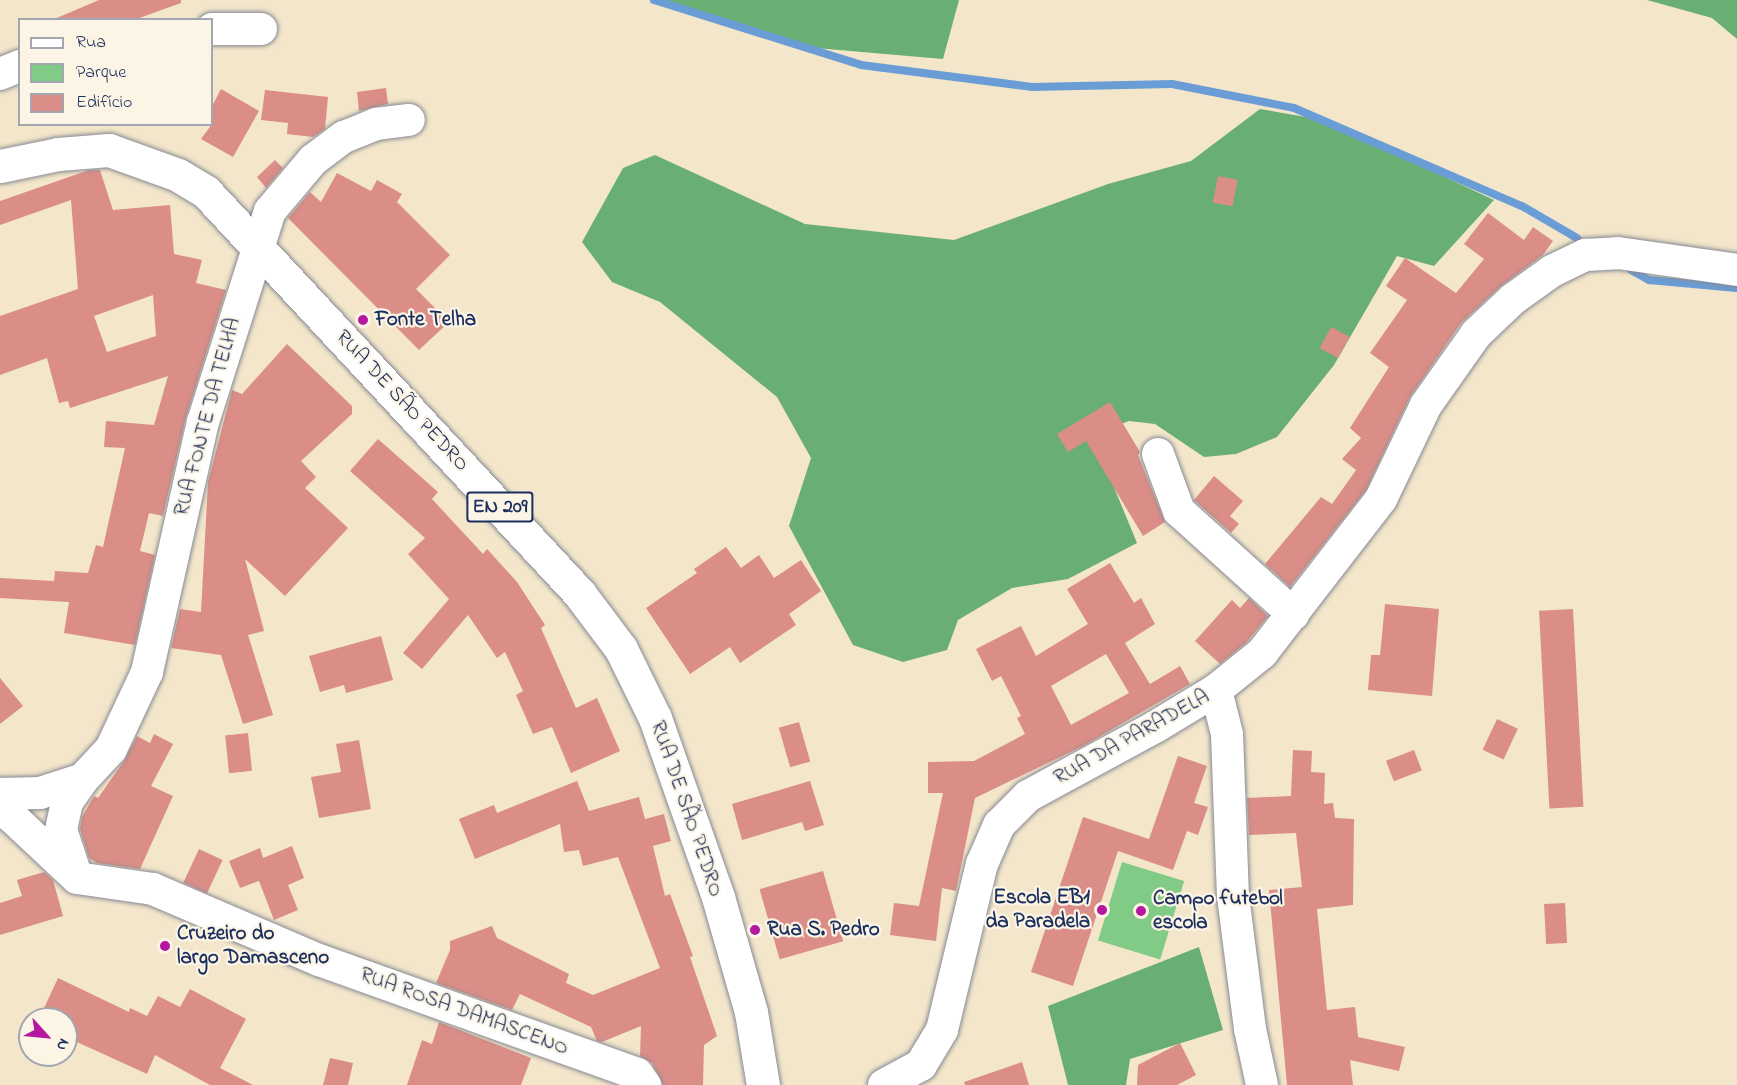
<!DOCTYPE html>
<html>
<head>
<meta charset="utf-8">
<style>
  body { margin:0 }
  #map { position:relative; width:1737px; height:1085px; overflow:hidden; background:#f3e6ca; font-family:"Indie Flower",sans-serif }
  div>[style] { position:absolute }
  [style*='--x'] { left:calc(var(--x)*1px); top:calc(var(--y)*1px); width:calc(var(--w)*1px); rotate:calc(var(--a)*1deg) }
  .green>* { inset:0; background:#82cb87; transform-origin:0 0 }
  .forest>* { inset:0; background:#69af74 }
  .stream>* { height:8px; margin:-4px; padding:0 4px; transform-origin:4px; border-radius:4px; background:#6a9dd6 }
  .building>* { inset:0; background:#da8e87; transform-origin:0 0 }
  .roads { filter:drop-shadow(0 0 2px #878a94) drop-shadow(0 0 2px #878a94) }
  .minor>* { height:32px; margin:-16px; padding:0 16px; transform-origin:16px; border-radius:16px; background:#fff }
  .major>* { height:33px; margin:-16.5px; padding:0 16.5px; transform-origin:16.5px; border-radius:16.5px; background:#fff }
  .dots>* { width:16px; height:16px; translate:-50% -50%; box-sizing:border-box; border:3px solid #fcf5e5; border-radius:50% }
  span { translate:-50% -50%; white-space:nowrap; text-align:center; line-height:1.15; -webkit-text-stroke:4.5px #fcf5e5; paint-order:stroke }
  .shield-label span { padding:2px 4px; background:#fcf5e5; border:2px solid; border-radius:4px; -webkit-text-stroke-width:0 }
  .shield-label { font-size:20px; color:#1b2f5e; font-weight:700 }
  .poi-label { font-size:21px; color:#1b2f5e; font-weight:700 }
  .left { translate:0 -50%; text-align:left }
  .right { translate:-100% -50%; text-align:right }
  .street-label { font-size:21px; color:#1b2f5e }
  .legend { position:absolute; left:18px; top:18px; width:195px; height:108px; box-sizing:border-box; background:#fcf5e5; border:2px solid #a2a6af; margin:0; padding:8px 10px; list-style:none; font-size:18px; color:#1b2f5e }
  .legend li { display:flex; align-items:center; gap:12px; height:30px }
  .legend b { width:30px; border:2px solid #a2a6af }
  .north { position:absolute; left:18px; top:1007px; width:60px; height:60px; box-sizing:border-box; background:#fcf5e5; border:2px solid #a2a6af; border-radius:50%; rotate:117deg; font-size:16px; font-weight:700; line-height:24px; text-align:center; color:#1b2f5e }
  .north::after { content:''; display:block; margin:auto; width:21px; height:27px; background:#b5179e; clip-path:polygon(50% 0,100% 100%,50% 72%,0 100%) }
</style>
</head>
<body>
<div id="map">
  <div class="green">
    <div style="left:1122px;top:862px;width:65px;height:82px;rotate:17deg"></div>
  </div>
  <div class="forest">
    <div style="clip-path:polygon(665px 0,959px 0,943px 59px,804px 47px)"></div>
    <div style="clip-path:polygon(1647px 0,1737px 0,1737px 39px,1712px 18px)"></div>
    <div style="clip-path:polygon(1260px 109px,1323px 120px,1494px 200px,1434px 266px,1397px 256px,1334px 365px,1277px 437px,1236px 454px,1204px 457px,1155px 424px,1129px 421px,1092px 434px,1137px 543px,1068px 579px,1012px 588px,958px 620px,947px 650px,903px 662px,853px 645px,789px 526px,811px 458px,777px 397px,660px 302px,612px 282px,582px 242px,623px 168px,655px 155px,805px 224px,954px 240px,1108px 184px,1191px 161px)"></div>
    <div style="clip-path:polygon(1199px 947px,1223px 1030px,1130px 1059px,1126px 1085px,1068px 1085px,1048px 1006px)"></div>
  </div>
  <div class="stream">
    <div style="--x:654;--y:0;--w:217;--a:17.4"></div>
    <div style="--x:861;--y:65;--w:172;--a:7.3"></div>
    <div style="--x:1032;--y:87;--w:140;--a:-1.2"></div>
    <div style="--x:1172;--y:84;--w:124;--a:11.1"></div>
    <div style="--x:1294;--y:108;--w:248;--a:23.3"></div>
    <div style="--x:1522;--y:206;--w:64;--a:30.2"></div>
    <div style="--x:1631;--y:270;--w:21;--a:29"></div>
    <div style="--x:1649;--y:280;--w:88;--a:5.2"></div>
  </div>
  <div class="building">
    <div style="clip-path:polygon(99px 0,181px 0,181px 3px,134px 20px,52px 20px)"></div>
    <div style="clip-path:polygon(386px 88px,388px 104px,359px 111px,357px 92px)"></div>
    <div style="clip-path:polygon(221px 89px,259px 111px,233px 157px,201px 139px,212px 124px,212px 106px)"></div>
    <div style="clip-path:polygon(265px 90px,328px 97px,325px 129px,313px 137px,287px 134px,288px 123px,261px 120px)"></div>
    <div style="clip-path:polygon(275px 160px,283px 168px,266px 188px,257px 177px)"></div>
    <div style="clip-path:polygon(evenodd,89px 170px,100px 170px,113px 210px,170px 205px,174px 254px,202px 260px,196px 283px,226px 290px,186px 417px,163px 516px,149px 513px,140px 551px,155px 555px,135px 645px,64px 633px,69px 602px,0 598px,0 578px,54px 581px,55px 571px,88px 573px,96px 545px,103px 547px,125px 448px,104px 447px,106px 421px,154px 425px,168px 376px,70px 408px,68px 401px,59px 403px,47px 358px,0 375px,0 316px,78px 289px,71px 200px,0 225px,0 201px,89px 170px,153px 295px,156px 336px,107px 352px,94px 316px,153px 295px)"></div>
    <div style="clip-path:polygon(337px 173px,371px 191px,377px 180px,402px 194px,397px 202px,450px 255px,416px 289px,449px 322px,419px 350px,288px 218px,310px 192px,321px 202px)"></div>
    <div style="left:1218px;top:176px;width:20px;height:27px;rotate:11deg"></div>
    <div style="clip-path:polygon(1488px 213px,1524px 240px,1533px 227px,1553px 241px,1543px 255px,1501px 286px,1461px 323px,1410px 397px,1366px 490px,1290px 587px,1265px 564px,1321px 497px,1332px 504px,1356px 470px,1342px 459px,1361px 438px,1350px 428px,1389px 367px,1370px 353px,1407px 300px,1386px 286px,1405px 258px,1456px 293px,1484px 259px,1464px 244px)"></div>
    <div style="left:1331px;top:327px;width:21px;height:24px;rotate:28deg"></div>
    <div style="clip-path:polygon(287px 344px,352px 406px,352px 414px,301px 461px,316px 477px,305px 488px,348px 528px,285px 596px,245px 559px,264px 631px,248px 635px,273px 715px,243px 724px,221px 655px,171px 648px,180px 609px,201px 612px,208px 482px,232px 390px,242px 394px)"></div>
    <div style="clip-path:polygon(1110px 402px,1140px 452px,1138px 455px,1165px 522px,1143px 536px,1086px 441px,1068px 452px,1057px 434px)"></div>
    <div style="clip-path:polygon(378px 439px,438px 492px,432px 499px,483px 554px,487px 549px,517px 582px,545px 625px,541px 628px,576px 708px,597px 698px,620px 751px,571px 773px,552px 727px,533px 734px,516px 695px,523px 691px,505px 652px,497px 658px,468px 615px,422px 669px,403px 653px,449px 599px,408px 554px,425px 538px,350px 471px)"></div>
    <div style="clip-path:polygon(1214px 476px,1243px 501px,1230px 516px,1239px 524px,1231px 533px,1194px 500px)"></div>
    <div style="clip-path:polygon(726px 547px,741px 568px,759px 555px,774px 578px,801px 560px,821px 591px,789px 614px,796px 625px,740px 663px,730px 647px,690px 674px,646px 608px,697px 573px,694px 569px)"></div>
    <div style="clip-path:polygon(evenodd,1110px 563px,1134px 603px,1141px 598px,1155px 624px,1125px 643px,1150px 684px,1180px 666px,1190px 684px,1085px 745px,975px 798px,956px 891px,942px 888px,936px 941px,890px 935px,894px 903px,919px 906px,943px 793px,928px 793px,928px 762px,974px 761px,1025px 734px,1017px 718px,1021px 716px,1001px 676px,992px 681px,976px 649px,1021px 626px,1036px 656px,1088px 624px,1067px 589px,1110px 563px,1106px 654px,1129px 693px,1071px 725px,1051px 686px,1106px 654px)"></div>
    <div style="clip-path:polygon(1249px 598px,1268px 616px,1246px 643px,1220px 664px,1195px 641px,1232px 600px,1240px 608px)"></div>
    <div style="clip-path:polygon(1385px 604px,1439px 609px,1432px 696px,1368px 690px,1371px 655px,1380px 655px)"></div>
    <div style="left:1573px;top:609px;width:198px;height:34px;rotate:87deg"></div>
    <div style="clip-path:polygon(381px 636px,393px 680px,346px 693px,344px 685px,320px 692px,309px 656px)"></div>
    <div style="clip-path:polygon(0 678px,23px 706px,0 724px)"></div>
    <div style="left:1497px;top:719px;width:23px;height:34px;rotate:25deg"></div>
    <div style="left:799px;top:722px;width:41px;height:21px;rotate:74deg"></div>
    <div style="left:248px;top:733px;width:38px;height:23px;rotate:84deg"></div>
    <div style="clip-path:polygon(154px 734px,173px 744px,151px 786px,173px 796px,140px 869px,97px 863px,89px 858px,80px 829px,82px 817px,94px 796px,98px 798px,124px 761px,137px 736px,150px 743px)"></div>
    <div style="clip-path:polygon(359px 740px,371px 809px,319px 818px,311px 777px,341px 772px,336px 744px)"></div>
    <div style="clip-path:polygon(1293px 750px,1312px 751px,1311px 772px,1325px 773px,1324px 804px,1333px 803px,1335px 818px,1354px 819px,1353px 905px,1317px 909px,1327px 1010px,1355px 1007px,1358px 1037px,1405px 1047px,1399px 1071px,1350px 1060px,1353px 1085px,1287px 1085px,1269px 890px,1302px 887px,1296px 833px,1249px 835px,1247px 798px,1291px 796px)"></div>
    <div style="left:1414px;top:750px;width:22px;height:30px;rotate:69deg"></div>
    <div style="clip-path:polygon(1178px 756px,1207px 766px,1194px 803px,1208px 807px,1198px 835px,1187px 831px,1173px 870px,1118px 851px,1073px 986px,1031px 972px,1083px 817px,1149px 839px)"></div>
    <div style="clip-path:polygon(577px 781px,589px 811px,639px 797px,645px 819px,664px 814px,671px 841px,653px 846px,665px 896px,670px 894px,693px 956px,690px 957px,717px 1036px,704px 1045px,703px 1085px,663px 1085px,652px 1063px,640px 1056px,641px 1026px,602px 1042px,597px 1041px,591px 1027px,520px 994px,512px 1010px,436px 983px,450px 950px,450px 941px,492px 926px,497px 938px,569px 974px,566px 983px,593px 995px,660px 968px,618px 857px,583px 866px,579px 850px,564px 852px,560px 824px,475px 859px,459px 819px,494px 805px,497px 813px)"></div>
    <div style="clip-path:polygon(810px 781px,824px 825px,805px 831px,802px 822px,742px 840px,732px 804px)"></div>
    <div style="clip-path:polygon(292px 846px,304px 878px,288px 885px,298px 910px,274px 920px,259px 881px,240px 888px,229px 861px,260px 848px,263px 858px)"></div>
    <div style="left:199px;top:849px;width:26px;height:37px;rotate:25deg"></div>
    <div style="left:823px;top:871px;width:73px;height:66px;rotate:74deg"></div>
    <div style="clip-path:polygon(44px 872px,53px 880px,63px 916px,0 935px,0 903px,22px 896px,17px 880px)"></div>
    <div style="left:1565px;top:903px;width:40px;height:21px;rotate:87deg"></div>
    <div style="clip-path:polygon(58px 978px,129px 1012px,130px 1008px,147px 1016px,158px 996px,180px 1007px,190px 989px,246px 1019px,220px 1068px,253px 1085px,210px 1085px,155px 1055px,147px 1074px,66px 1037px,66px 1019px,39px 1019px)"></div>
    <div style="clip-path:polygon(439px 1022px,531px 1058px,521px 1085px,407px 1085px,422px 1040px,432px 1044px)"></div>
    <div style="clip-path:polygon(1180px 1043px,1196px 1075px,1177px 1085px,1137px 1085px,1138px 1065px)"></div>
    <div style="clip-path:polygon(330px 1058px,353px 1063px,348px 1085px,323px 1085px)"></div>
    <div style="clip-path:polygon(1022px 1062px,1029px 1085px,965px 1085px,964px 1082px)"></div>
  </div>
  <div class="roads">
    <div class="minor">
      <div style="--x:212;--y:29;--w:49;--a:0"></div>
      <div style="--x:0;--y:74;--w:22;--a:-22"></div>
      <div style="--x:1158;--y:454;--w:61;--a:69.8"></div>
      <div style="--x:1179;--y:511;--w:154;--a:42.1"></div>
      <div style="--x:1216;--y:690;--w:45;--a:76"></div>
      <div style="--x:1227;--y:734;--w:162;--a:87.9"></div>
      <div style="--x:1233;--y:896;--w:134;--a:82.7"></div>
      <div style="--x:1250;--y:1029;--w:57;--a:77.9"></div>
      <div style="--x:0;--y:794;--w:40;--a:-1.4"></div>
      <div style="--x:40;--y:793;--w:45;--a:-18"></div>
      <div style="--x:83;--y:779;--w:41;--a:-47"></div>
      <div style="--x:111;--y:749;--w:85;--a:-64.9"></div>
      <div style="--x:147;--y:672;--w:256;--a:-77.4"></div>
      <div style="--x:203;--y:422;--w:221;--a:-72.4"></div>
      <div style="--x:270;--y:211;--w:67;--a:-49.9"></div>
      <div style="--x:313;--y:160;--w:39;--a:-37"></div>
      <div style="--x:344;--y:137;--w:35;--a:-22"></div>
      <div style="--x:376;--y:124;--w:33;--a:-7"></div>
      <div style="--x:0;--y:800;--w:21;--a:55"></div>
      <div style="--x:12;--y:817;--w:89;--a:43.2"></div>
      <div style="--x:77;--y:878;--w:77;--a:8.2"></div>
      <div style="--x:153;--y:889;--w:181;--a:23.2"></div>
      <div style="--x:319;--y:960;--w:338;--a:19.7"></div>
      <div style="--x:637;--y:1074;--w:14;--a:54"></div>
      <div style="--x:76;--y:875;--w:47;--a:-108.4"></div>
      <div style="--x:61;--y:830;--w:29;--a:-78"></div>
      <div style="--x:67;--y:802;--w:28;--a:-55"></div>
      <div style="--x:884;--y:1085;--w:42;--a:-28.4"></div>
      <div style="--x:921;--y:1065;--w:41;--a:-59"></div>
      <div style="--x:942;--y:1030;--w:171;--a:-76.5"></div>
      <div style="--x:982;--y:864;--w:43;--a:-66.4"></div>
      <div style="--x:999;--y:825;--w:41;--a:-45"></div>
      <div style="--x:1028;--y:796;--w:145;--a:-28.5"></div>
      <div style="--x:1155;--y:727;--w:71;--a:-31.2"></div>
      <div style="--x:1216;--y:690;--w:59;--a:-38.8"></div>
      <div style="--x:1262;--y:653;--w:195;--a:-52.3"></div>
      <div style="--x:1381;--y:499;--w:104;--a:-64.4"></div>
      <div style="--x:1426;--y:405;--w:87;--a:-54.8"></div>
      <div style="--x:1476;--y:334;--w:51;--a:-43.4"></div>
      <div style="--x:1513;--y:299;--w:48;--a:-35.7"></div>
      <div style="--x:1552;--y:271;--w:37;--a:-26"></div>
      <div style="--x:1585;--y:255;--w:33;--a:-3"></div>
      <div style="--x:1618;--y:253;--w:120;--a:8.1"></div>
    </div>
    <div class="major">
      <div style="--x:0;--y:166;--w:59;--a:-11.7"></div>
      <div style="--x:58;--y:154;--w:51;--a:-4.5"></div>
      <div style="--x:109;--y:150;--w:73;--a:19.9"></div>
      <div style="--x:178;--y:175;--w:33;--a:31"></div>
      <div style="--x:206;--y:192;--w:548;--a:47.07"></div>
      <div style="--x:579;--y:593;--w:70;--a:53.1"></div>
      <div style="--x:621;--y:649;--w:77;--a:63.8"></div>
      <div style="--x:655;--y:718;--w:190;--a:70.6"></div>
      <div style="--x:718;--y:897;--w:120;--a:74"></div>
      <div style="--x:751;--y:1012;--w:74;--a:80.7"></div>
    </div>
  </div>
  <div class="dots">
    <div style="left:363px;top:320px;background:#b5179e"></div>
    <div style="left:1102px;top:910px;background:#b5179e"></div>
    <div style="left:1141px;top:911px;background:#b5179e"></div>
    <div style="left:755px;top:930px;background:#b5179e"></div>
    <div style="left:165px;top:946px;background:#b5179e"></div>
  </div>
  <div class="shield-label">
    <span style="left:500px;top:507px">EN 209</span>
  </div>
  <div class="poi-label">
    <span class="left" style="left:375px;top:320px">Fonte Telha</span>
    <span class="right" style="left:1090px;top:910px">Escola EB1<br>da Paradela</span>
    <span class="left" style="left:1153px;top:911px">Campo futebol<br>escola</span>
    <span class="left" style="left:767px;top:930px">Rua S. Pedro</span>
    <span class="left" style="left:177px;top:946px">Cruzeiro do<br>largo Damasceno</span>
  </div>
  <div class="street-label">
    <span style="left:402px;top:401px;rotate:47deg">RUA DE SÃO PEDRO</span>
    <span style="left:208px;top:417px;rotate:-75deg">RUA FONTE DA TELHA</span>
    <span style="left:1132px;top:738px;rotate:-29deg">RUA DA PARADELA</span>
    <span style="left:686px;top:809px;rotate:71deg">RUA DE SÃO PEDRO</span>
    <span style="left:464px;top:1012px;rotate:20deg">RUA ROSA DAMASCENO</span>
  </div>
  <ul class="legend">
  <li><b style="height:8px;background:#fff"></b>Rua</li>
  <li><b style="height:16px;background:#82cb87"></b>Parque</li>
  <li><b style="height:16px;background:#da8e87"></b>Edifício</li>
  </ul>
  <div class="north">N</div>
</div>
</body>
</html>
